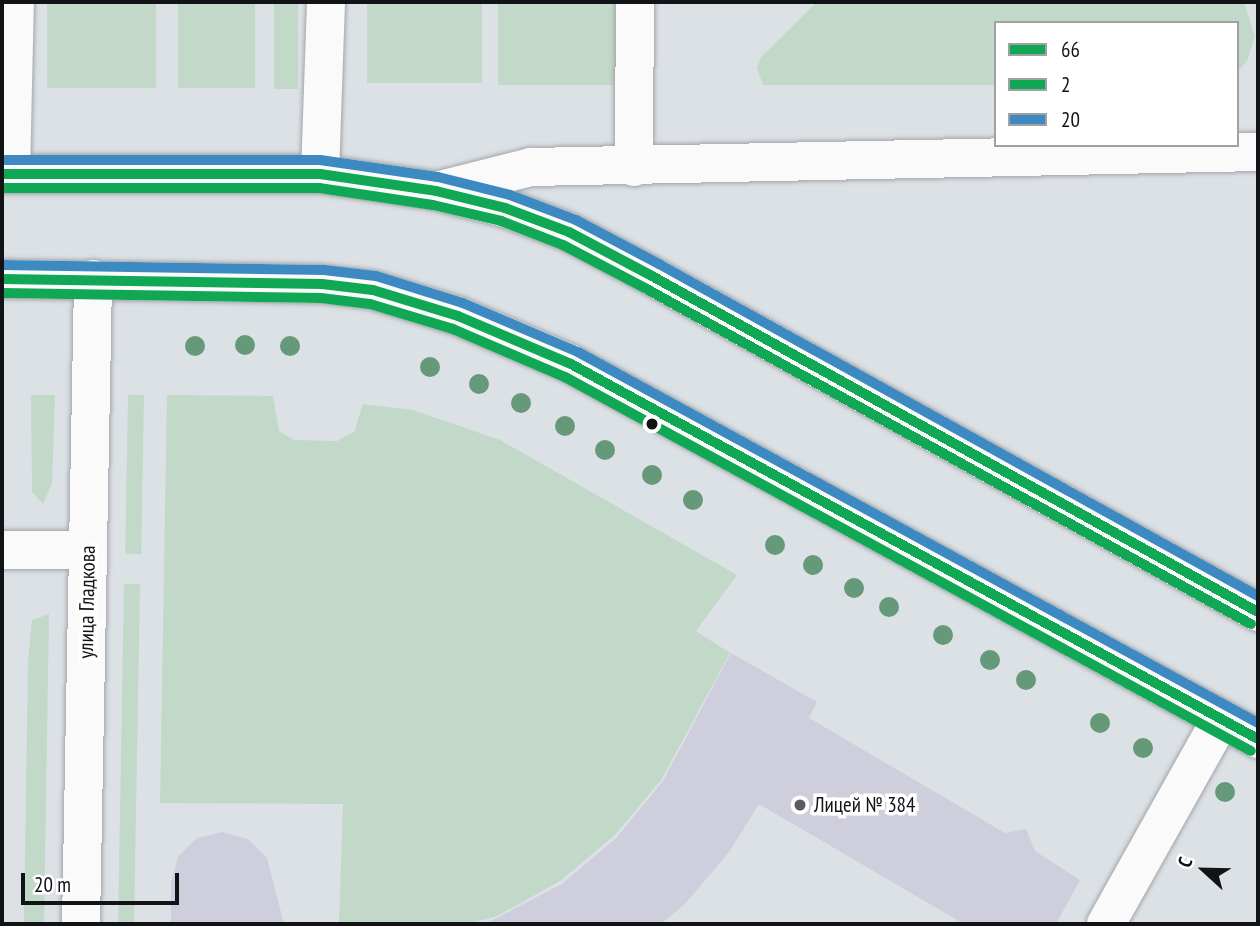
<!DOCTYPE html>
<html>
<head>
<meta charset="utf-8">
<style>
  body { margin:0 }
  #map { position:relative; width:1260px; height:926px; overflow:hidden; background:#dce1e6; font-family:"PT Sans Narrow",sans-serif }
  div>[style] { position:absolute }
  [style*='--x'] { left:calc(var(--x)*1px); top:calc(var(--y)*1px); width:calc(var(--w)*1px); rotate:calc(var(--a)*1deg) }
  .green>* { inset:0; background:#c2d8c8; transform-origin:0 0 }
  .building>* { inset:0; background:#cfcedd }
  .roads { filter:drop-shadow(0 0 2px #a2a5a9) drop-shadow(0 0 2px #a2a5a9) }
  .minor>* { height:38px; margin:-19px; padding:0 19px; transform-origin:19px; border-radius:19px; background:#fafafb }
  .major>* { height:38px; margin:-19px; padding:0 19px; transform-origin:19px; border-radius:19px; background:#fafafb }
  .bus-1>* { height:10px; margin:-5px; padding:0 5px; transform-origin:5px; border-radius:5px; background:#10a855 }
  .bus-2>* { height:10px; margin:-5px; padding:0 5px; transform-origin:5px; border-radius:5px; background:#10a855 }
  .bus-3>* { height:10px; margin:-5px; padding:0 5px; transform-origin:5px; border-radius:5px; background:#3d8ac2 }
  .trees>* { width:20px; height:20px; margin:-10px; border-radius:50%; background:#65997a }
  .dots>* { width:19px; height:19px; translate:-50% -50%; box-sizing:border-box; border:4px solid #fff; border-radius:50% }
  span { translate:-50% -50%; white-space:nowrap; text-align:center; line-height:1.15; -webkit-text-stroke:7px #fff; paint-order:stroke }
  .street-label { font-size:21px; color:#111317 }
  .poi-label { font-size:21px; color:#111317 }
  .left { translate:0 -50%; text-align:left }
  .frame { position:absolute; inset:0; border:4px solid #111317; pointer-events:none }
  .legend { position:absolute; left:994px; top:21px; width:245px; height:126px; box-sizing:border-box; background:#fff; border:2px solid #a0a1a2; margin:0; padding:9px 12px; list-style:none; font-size:21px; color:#111317 }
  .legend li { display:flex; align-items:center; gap:14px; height:35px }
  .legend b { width:35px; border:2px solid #a0a1a2 }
  .north { position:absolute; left:1169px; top:835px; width:70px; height:70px; -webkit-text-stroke:5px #fff; paint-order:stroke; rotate:292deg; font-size:19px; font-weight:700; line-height:28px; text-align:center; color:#111317 }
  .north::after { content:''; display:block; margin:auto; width:24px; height:32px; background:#111317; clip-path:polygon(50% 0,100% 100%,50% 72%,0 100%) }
  .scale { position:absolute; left:21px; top:873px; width:158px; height:32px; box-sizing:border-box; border:4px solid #111317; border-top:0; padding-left:9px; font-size:21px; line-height:24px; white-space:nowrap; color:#111317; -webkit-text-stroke:5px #fff; paint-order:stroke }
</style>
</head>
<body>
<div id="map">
  <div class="green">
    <div style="left:47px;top:2px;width:109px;height:86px"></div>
    <div style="left:178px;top:2px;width:77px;height:86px"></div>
    <div style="left:274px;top:2px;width:24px;height:87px"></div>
    <div style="left:367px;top:2px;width:115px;height:81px"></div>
    <div style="left:498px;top:2px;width:124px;height:83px"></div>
    <div style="clip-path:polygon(817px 2px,1244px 2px,1255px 37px,1247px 61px,1237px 72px,1237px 23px,996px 23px,996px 85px,763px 85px,757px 68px,761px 57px)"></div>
    <div style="clip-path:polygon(31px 395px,55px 395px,52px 483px,43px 504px,32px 492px)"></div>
    <div style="left:144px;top:395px;width:159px;height:16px;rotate:91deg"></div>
    <div style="clip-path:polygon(167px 395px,273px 396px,279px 431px,294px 440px,337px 441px,354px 432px,363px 404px,413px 410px,500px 440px,737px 575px,696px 631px,730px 653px,661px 780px,615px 835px,560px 881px,497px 916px,468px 924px,339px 924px,343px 804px,160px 803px)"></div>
    <div style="left:140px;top:584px;width:340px;height:16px;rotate:91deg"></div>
    <div style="clip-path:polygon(49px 614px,44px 924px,24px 924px,28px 662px,32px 620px)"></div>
  </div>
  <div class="building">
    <div style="clip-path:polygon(731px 653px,817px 702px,809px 718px,1005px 833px,1026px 829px,1035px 851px,1080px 880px,1056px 924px,964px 924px,759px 804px,729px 852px,685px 904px,661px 924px,485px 924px,562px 884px,617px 837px,663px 781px)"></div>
    <div style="clip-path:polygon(222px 832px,248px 839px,267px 858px,284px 924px,171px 924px,171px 883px,178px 857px,197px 838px)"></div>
  </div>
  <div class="roads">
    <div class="minor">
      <div style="--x:634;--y:167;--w:165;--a:-89.7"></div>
      <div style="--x:11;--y:174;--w:172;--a:-88.7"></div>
      <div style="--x:320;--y:174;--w:172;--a:-88"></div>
      <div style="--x:436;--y:191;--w:98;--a:-14.2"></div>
      <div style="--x:531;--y:167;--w:727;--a:-1.18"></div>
      <div style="--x:2;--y:550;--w:86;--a:0"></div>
      <div style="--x:81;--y:924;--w:645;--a:-88.93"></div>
      <div style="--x:1106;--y:924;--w:235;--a:-60.7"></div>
    </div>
    <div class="major">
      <div style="--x:2;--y:174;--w:318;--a:0"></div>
      <div style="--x:320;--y:174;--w:117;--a:8.3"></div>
      <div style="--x:436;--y:191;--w:71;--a:13.8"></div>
      <div style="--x:505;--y:208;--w:68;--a:20.6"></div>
      <div style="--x:569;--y:232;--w:94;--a:27.9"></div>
      <div style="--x:652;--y:276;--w:693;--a:29.01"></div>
      <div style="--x:2;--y:279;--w:320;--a:0.9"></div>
      <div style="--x:322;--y:284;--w:51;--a:6.7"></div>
      <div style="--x:373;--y:290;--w:89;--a:17"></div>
      <div style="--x:458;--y:316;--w:123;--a:23"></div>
      <div style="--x:571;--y:364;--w:783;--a:28.63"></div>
    </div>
  </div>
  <div class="bus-1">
    <div style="--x:2;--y:174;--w:318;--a:0"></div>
    <div style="--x:320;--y:174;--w:117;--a:8.3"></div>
    <div style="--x:436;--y:191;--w:71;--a:13.8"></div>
    <div style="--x:505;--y:208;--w:68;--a:20.6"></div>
    <div style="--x:569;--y:232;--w:94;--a:27.9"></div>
    <div style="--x:652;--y:276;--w:693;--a:29.01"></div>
    <div style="--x:2;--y:279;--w:320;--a:0.9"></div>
    <div style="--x:322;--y:284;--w:51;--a:6.7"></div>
    <div style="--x:373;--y:290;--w:89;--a:17"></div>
    <div style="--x:458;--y:316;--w:123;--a:23"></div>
    <div style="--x:571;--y:364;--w:783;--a:28.63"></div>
  </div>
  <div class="bus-2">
    <div style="--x:2;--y:188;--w:317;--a:0"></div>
    <div style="--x:319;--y:188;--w:115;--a:8.5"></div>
    <div style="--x:433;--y:205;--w:70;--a:13.2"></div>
    <div style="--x:501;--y:221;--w:66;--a:21.2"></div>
    <div style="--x:563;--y:245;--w:93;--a:27.7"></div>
    <div style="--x:645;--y:288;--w:693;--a:29.01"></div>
    <div style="--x:2;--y:293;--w:319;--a:0.9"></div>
    <div style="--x:321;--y:298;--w:49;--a:7"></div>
    <div style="--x:370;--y:304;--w:87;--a:16.8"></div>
    <div style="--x:453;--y:329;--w:122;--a:23.2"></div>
    <div style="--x:565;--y:377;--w:781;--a:28.6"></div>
  </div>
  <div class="bus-3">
    <div style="--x:2;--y:160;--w:318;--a:0"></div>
    <div style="--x:320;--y:160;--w:119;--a:8.2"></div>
    <div style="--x:438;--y:177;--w:74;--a:14"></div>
    <div style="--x:510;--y:195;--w:71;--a:20.7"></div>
    <div style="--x:576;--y:220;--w:94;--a:27.9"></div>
    <div style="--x:659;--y:264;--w:685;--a:29"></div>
    <div style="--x:2;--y:265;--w:322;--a:0.9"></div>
    <div style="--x:324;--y:270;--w:52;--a:6.6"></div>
    <div style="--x:376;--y:276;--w:91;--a:17.2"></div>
    <div style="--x:463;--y:303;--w:125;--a:23.1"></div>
    <div style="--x:578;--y:352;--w:775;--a:28.62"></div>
  </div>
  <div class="trees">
    <div style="left:245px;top:345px"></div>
    <div style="left:195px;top:346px"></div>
    <div style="left:290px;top:346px"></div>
    <div style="left:430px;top:367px"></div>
    <div style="left:479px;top:384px"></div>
    <div style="left:521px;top:403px"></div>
    <div style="left:565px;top:426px"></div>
    <div style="left:605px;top:450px"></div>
    <div style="left:652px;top:475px"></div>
    <div style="left:693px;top:500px"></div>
    <div style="left:775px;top:545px"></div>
    <div style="left:813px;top:565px"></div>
    <div style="left:854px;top:588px"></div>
    <div style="left:889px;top:607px"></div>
    <div style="left:943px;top:635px"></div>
    <div style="left:990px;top:660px"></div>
    <div style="left:1026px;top:680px"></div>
    <div style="left:1100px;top:723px"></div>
    <div style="left:1143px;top:748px"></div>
    <div style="left:1225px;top:792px"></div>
  </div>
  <div class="dots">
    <div style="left:652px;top:424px;background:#111317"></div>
    <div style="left:800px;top:805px;background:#585b5f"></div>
  </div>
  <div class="street-label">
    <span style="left:87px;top:602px;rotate:-89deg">улица Гладкова</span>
  </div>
  <div class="poi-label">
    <span class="left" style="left:814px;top:805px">Лицей № 384</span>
  </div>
  <div class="frame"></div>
  <ul class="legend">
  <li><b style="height:9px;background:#10a855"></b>66</li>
  <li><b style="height:9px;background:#10a855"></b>2</li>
  <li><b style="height:9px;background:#3d8ac2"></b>20</li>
  </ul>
  <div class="north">С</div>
  <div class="scale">20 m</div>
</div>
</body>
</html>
